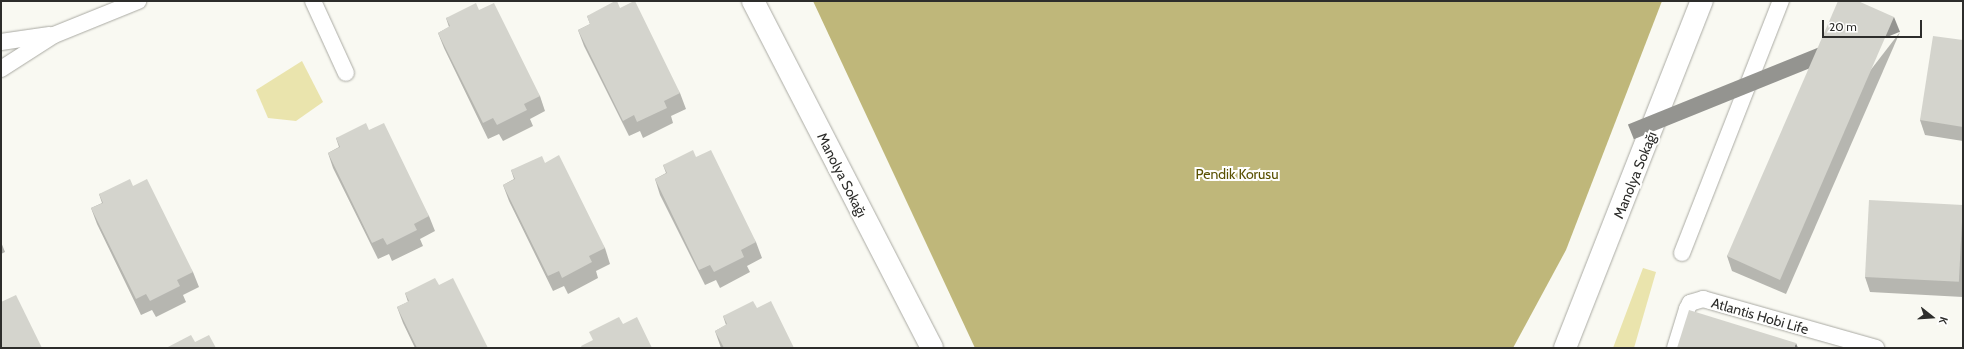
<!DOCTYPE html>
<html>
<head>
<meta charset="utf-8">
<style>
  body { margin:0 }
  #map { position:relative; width:1964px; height:349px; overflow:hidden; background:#f9f9f2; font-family:Cabin,sans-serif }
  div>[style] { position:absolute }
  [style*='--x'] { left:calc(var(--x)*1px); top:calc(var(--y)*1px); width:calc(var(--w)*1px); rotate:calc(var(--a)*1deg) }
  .green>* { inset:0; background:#eae4ad }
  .forest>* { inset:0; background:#bfb77a }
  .roads { filter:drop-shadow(0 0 1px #aaaaa3) drop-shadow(0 0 1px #aaaaa3) }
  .lane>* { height:16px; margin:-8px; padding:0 8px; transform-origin:8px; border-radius:8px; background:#fff }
  .street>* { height:22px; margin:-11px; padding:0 11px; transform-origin:11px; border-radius:11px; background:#fff }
  .wall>* { inset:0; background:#b6b6b0 }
  .shaded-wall>* { inset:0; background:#949490; transform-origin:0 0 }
  .building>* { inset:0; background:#d4d4cd; transform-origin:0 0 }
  span { translate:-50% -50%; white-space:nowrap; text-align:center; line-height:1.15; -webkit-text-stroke:4px #fffffe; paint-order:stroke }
  .park-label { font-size:14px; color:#5a5102 }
  .street-label { font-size:14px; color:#2d2d2b }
  .frame { position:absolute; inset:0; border:2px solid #2d2d2b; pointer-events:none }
  .north { position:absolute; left:1912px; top:297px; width:40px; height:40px; -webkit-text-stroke:3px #fffffe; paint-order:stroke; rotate:107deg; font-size:11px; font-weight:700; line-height:16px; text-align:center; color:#2d2d2b }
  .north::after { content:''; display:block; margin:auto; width:14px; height:18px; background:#2d2d2b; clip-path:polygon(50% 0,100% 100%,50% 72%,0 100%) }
  .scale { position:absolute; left:1822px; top:20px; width:100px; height:18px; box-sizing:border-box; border:2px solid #2d2d2b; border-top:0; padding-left:5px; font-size:12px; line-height:14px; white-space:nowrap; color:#2d2d2b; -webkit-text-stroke:3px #fffffe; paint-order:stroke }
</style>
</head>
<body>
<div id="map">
  <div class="green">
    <div style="clip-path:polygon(302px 61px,323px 102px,296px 121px,268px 118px,256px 90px)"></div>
    <div style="clip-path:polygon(1643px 268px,1656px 272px,1634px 348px,1613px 348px)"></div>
  </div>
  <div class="forest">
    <div style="clip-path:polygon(813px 1px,1662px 1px,1566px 250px,1513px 348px,975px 348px)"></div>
  </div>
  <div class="roads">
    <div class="lane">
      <div style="--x:313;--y:1;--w:79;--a:65.4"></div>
      <div style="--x:1;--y:42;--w:49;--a:-8.3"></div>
      <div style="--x:1;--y:69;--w:63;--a:-32.7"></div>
      <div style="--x:54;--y:35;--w:91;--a:-22"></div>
      <div style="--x:1682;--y:253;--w:271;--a:-68.6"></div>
      <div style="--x:1675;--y:348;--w:41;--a:-72.9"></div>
      <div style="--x:1687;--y:309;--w:7;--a:-63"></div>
      <div style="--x:1690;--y:303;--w:14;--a:-17"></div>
      <div style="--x:1703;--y:299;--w:180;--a:15.8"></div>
    </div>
    <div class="street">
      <div style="--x:753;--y:1;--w:390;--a:62.7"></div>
      <div style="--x:1565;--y:348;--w:373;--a:-68.5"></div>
    </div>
  </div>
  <div class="wall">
    <div style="clip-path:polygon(620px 8px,680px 93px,686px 109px,671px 116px,673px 123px,643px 138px,640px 131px,629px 136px,584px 46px,578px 30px,590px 24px,587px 16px)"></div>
    <div style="clip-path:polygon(479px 10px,540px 96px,545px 111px,530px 119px,533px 126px,503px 141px,499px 134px,488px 139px,444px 48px,438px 33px,449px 27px,446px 18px)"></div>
    <div style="clip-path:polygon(1900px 32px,1786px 294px,1732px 271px,1727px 256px)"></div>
    <div style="clip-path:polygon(1963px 40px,1963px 141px,1925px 135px,1920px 120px)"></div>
    <div style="clip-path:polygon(369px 130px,429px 216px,435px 231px,420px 239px,423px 246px,392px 261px,389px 254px,378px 259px,333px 168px,328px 153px,339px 147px,336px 138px)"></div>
    <div style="clip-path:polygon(696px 157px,756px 242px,762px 258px,747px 266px,750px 272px,720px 288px,716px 280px,705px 285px,660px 195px,655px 179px,666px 173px,663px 165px)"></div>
    <div style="clip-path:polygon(545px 163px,605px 248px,610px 264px,596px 271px,598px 278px,568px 294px,564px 286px,553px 291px,509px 201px,503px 185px,514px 179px,511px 170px)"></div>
    <div style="clip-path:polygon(133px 186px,193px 272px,199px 287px,183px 295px,186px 302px,156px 317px,152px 310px,141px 315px,97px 224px,91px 208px,102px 203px,99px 194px)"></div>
    <div style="clip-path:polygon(1963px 205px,1963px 297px,1870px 292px,1865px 277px)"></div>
    <div style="clip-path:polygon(1px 242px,5px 252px,1px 254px)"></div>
    <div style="clip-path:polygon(439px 285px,488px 348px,415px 348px,403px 323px,397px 307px,408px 302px,405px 293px)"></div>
    <div style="clip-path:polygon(757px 308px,794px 348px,721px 348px,715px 331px,726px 325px,723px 316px)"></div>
  </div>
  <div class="shaded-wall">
    <div style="left:1894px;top:17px;width:16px;height:287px;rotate:68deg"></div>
    <div style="clip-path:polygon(1796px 343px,1798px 348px,1794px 348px)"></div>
  </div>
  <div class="building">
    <div style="clip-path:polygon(615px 1px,617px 1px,620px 8px,634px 1px,635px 1px,680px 93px,664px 101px,667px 108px,637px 122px,634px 115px,623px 121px,578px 30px,590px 24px,587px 16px)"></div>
    <div style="clip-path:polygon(1838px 1px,1858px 1px,1894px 17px,1780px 280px,1727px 256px)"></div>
    <div style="clip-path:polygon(476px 3px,479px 10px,494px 3px,540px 96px,524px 104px,527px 110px,497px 125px,493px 118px,483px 123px,438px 33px,450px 26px,446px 18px)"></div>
    <div style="clip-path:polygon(1933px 36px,1963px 40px,1963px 127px,1920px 120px)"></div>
    <div style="clip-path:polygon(366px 123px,369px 130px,384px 123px,429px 216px,414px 224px,417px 230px,387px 245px,383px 238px,372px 243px,328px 153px,340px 147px,336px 138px)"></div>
    <div style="clip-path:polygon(693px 150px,696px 157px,711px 150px,756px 242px,741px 250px,744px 257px,714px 272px,710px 265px,699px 270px,655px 179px,667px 173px,663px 165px)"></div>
    <div style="clip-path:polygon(559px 155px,605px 248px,589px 256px,592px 262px,562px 278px,559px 271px,548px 276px,503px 185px,515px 179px,511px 170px,542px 156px,545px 163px)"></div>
    <div style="clip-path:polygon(130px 179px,133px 186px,147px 179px,193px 272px,177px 280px,180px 286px,150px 301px,146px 294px,136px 299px,91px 208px,103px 203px,99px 194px)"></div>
    <div style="left:1869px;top:200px;width:94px;height:77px;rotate:3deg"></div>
    <div style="clip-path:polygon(435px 278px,439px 285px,453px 278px,488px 348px,417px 348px,397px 307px,409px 301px,405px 293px)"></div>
    <div style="clip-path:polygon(16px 295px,42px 348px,1px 348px,1px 302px)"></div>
    <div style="clip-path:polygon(753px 301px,757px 308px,771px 301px,794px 348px,724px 348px,715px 331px,727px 324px,723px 316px)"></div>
    <div style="clip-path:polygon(1689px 310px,1796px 343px,1794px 348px,1677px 348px)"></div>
    <div style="clip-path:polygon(619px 317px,623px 324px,637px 317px,652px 348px,582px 348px,581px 346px,593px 340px,589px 332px)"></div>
    <div style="clip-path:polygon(191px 335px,195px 342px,209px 335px,216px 348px,166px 348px)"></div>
  </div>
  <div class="park-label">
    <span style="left:1237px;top:174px">Pendik Korusu</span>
  </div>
  <div class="street-label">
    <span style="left:842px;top:175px;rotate:63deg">Manolya Sokağı</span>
    <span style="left:1635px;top:175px;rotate:-68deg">Manolya Sokağı</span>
    <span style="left:1760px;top:316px;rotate:16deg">Atlantis Hobi Life</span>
  </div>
  <div class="frame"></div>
  <div class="north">K</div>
  <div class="scale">20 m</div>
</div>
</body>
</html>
